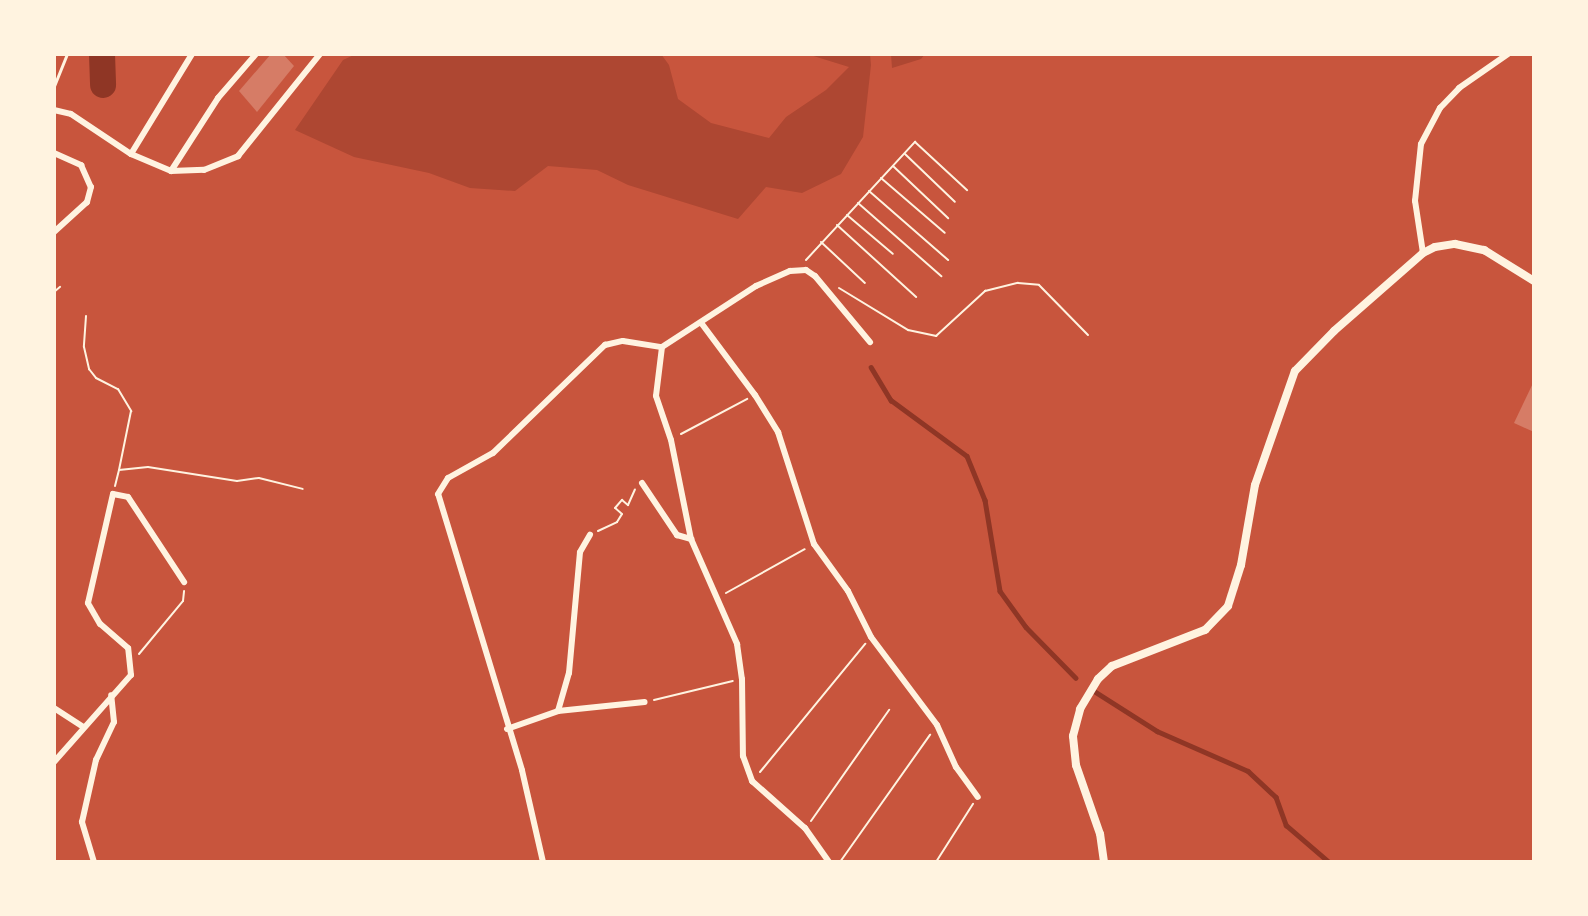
<!DOCTYPE html>
<html>
<head>
<meta charset="utf-8">
<style>
  body { margin:0 }
  #map { position:relative; width:1588px; height:916px; overflow:hidden; background:#c8553d; font-family:Ubuntu,sans-serif }
  div>[style] { position:absolute }
  [style*='--x'] { left:calc(var(--x)*1px); top:calc(var(--y)*1px); width:calc(var(--w)*1px); rotate:calc(var(--a)*1deg) }
  .green>* { inset:0; background:#ae4732 }
  .stream>* { height:4.5px; margin:-2.25px; padding:0 2.25px; transform-origin:2.25px; border-radius:2.25px; background:#8f3625 }
  .river>* { height:26px; margin:-13px; padding:0 13px; transform-origin:13px; border-radius:13px; background:#8f3625 }
  .building>* { inset:0; background:#d67c66 }
  .path>* { height:2px; margin:-1px; padding:0 1px; transform-origin:1px; border-radius:1px; background:#fff3e0 }
  .service>* { height:3px; margin:-1.5px; padding:0 1.5px; transform-origin:1.5px; border-radius:1.5px; background:#fff3e0 }
  .minor>* { height:6px; margin:-3px; padding:0 3px; transform-origin:3px; border-radius:3px; background:#fff3e0 }
  .secondary>* { height:8px; margin:-4px; padding:0 4px; transform-origin:4px; border-radius:4px; background:#fff3e0 }
  span { translate:-50% -50%; white-space:nowrap; text-align:center; line-height:1.15; -webkit-text-stroke:4.5px #fff3e0; paint-order:stroke }
  .frame { position:absolute; inset:0; border:56px solid #fff3e0; pointer-events:none }
</style>
</head>
<body>
<div id="map">
  <div class="green">
    <div style="clip-path:polygon(356px 54px,661px 54px,669px 65px,678px 99px,711px 123px,769px 138px,786px 117px,826px 90px,849px 67px,807px 54px,870px 54px,871px 65px,863px 137px,841px 174px,802px 193px,766px 187px,738px 219px,628px 185px,597px 170px,548px 166px,515px 191px,470px 188px,429px 173px,354px 157px,295px 130px,343px 60px)"></div>
    <div style="clip-path:polygon(891px 54px,925px 54px,921px 59px,892px 68px)"></div>
  </div>
  <div class="stream">
    <div style="--x:871;--y:367;--w:39;--a:59"></div>
    <div style="--x:891;--y:400;--w:94;--a:36.4"></div>
    <div style="--x:967;--y:456;--w:48;--a:67.8"></div>
    <div style="--x:985;--y:500;--w:92;--a:80.6"></div>
    <div style="--x:1000;--y:591;--w:44;--a:54.2"></div>
    <div style="--x:1026;--y:627;--w:71;--a:45.6"></div>
    <div style="--x:1094;--y:691;--w:75;--a:32.4"></div>
    <div style="--x:1157;--y:731;--w:99;--a:23.7"></div>
    <div style="--x:1248;--y:771;--w:38;--a:43"></div>
    <div style="--x:1276;--y:797;--w:30;--a:70"></div>
    <div style="--x:1286;--y:825;--w:57;--a:40.7"></div>
  </div>
  <div class="river">
    <div style="--x:102;--y:54;--w:31;--a:88"></div>
  </div>
  <div class="building">
    <div style="clip-path:polygon(271px 54px,283px 54px,294px 66px,257px 112px,239px 91px)"></div>
    <div style="clip-path:polygon(1534px 381px,1534px 432px,1514px 423px)"></div>
  </div>
  <div class="path">
    <div style="--x:905;--y:154;--w:69;--a:43.8"></div>
    <div style="--x:893;--y:166;--w:76;--a:43.4"></div>
    <div style="--x:881;--y:178;--w:84;--a:40.7"></div>
    <div style="--x:869;--y:191;--w:105;--a:41.1"></div>
    <div style="--x:858;--y:203;--w:111;--a:41.3"></div>
    <div style="--x:847;--y:215;--w:60;--a:40.3"></div>
    <div style="--x:837;--y:225;--w:107;--a:42.3"></div>
    <div style="--x:821;--y:242;--w:60;--a:43"></div>
    <div style="--x:806;--y:260;--w:161;--a:-47.3"></div>
    <div style="--x:915;--y:142;--w:71;--a:42.7"></div>
    <div style="--x:839;--y:288;--w:81;--a:31.3"></div>
    <div style="--x:908;--y:330;--w:29;--a:12"></div>
    <div style="--x:936;--y:336;--w:67;--a:-42.6"></div>
    <div style="--x:985;--y:291;--w:34;--a:-14"></div>
    <div style="--x:1018;--y:283;--w:21;--a:5"></div>
    <div style="--x:1039;--y:285;--w:70;--a:45.6"></div>
    <div style="--x:54;--y:292;--w:8;--a:-40"></div>
    <div style="--x:86;--y:316;--w:31;--a:94"></div>
    <div style="--x:84;--y:347;--w:23;--a:77"></div>
    <div style="--x:89;--y:369;--w:11;--a:52"></div>
    <div style="--x:96;--y:378;--w:25;--a:27"></div>
    <div style="--x:118;--y:389;--w:26;--a:59"></div>
    <div style="--x:131;--y:411;--w:60;--a:101.5"></div>
    <div style="--x:681;--y:434;--w:75;--a:-27.9"></div>
    <div style="--x:115;--y:486;--w:16;--a:-76"></div>
    <div style="--x:119;--y:470;--w:29;--a:-6"></div>
    <div style="--x:148;--y:467;--w:90;--a:8.9"></div>
    <div style="--x:237;--y:481;--w:22;--a:-8"></div>
    <div style="--x:259;--y:478;--w:45;--a:14"></div>
    <div style="--x:598;--y:531;--w:21;--a:-25"></div>
    <div style="--x:617;--y:522;--w:9;--a:-58"></div>
    <div style="--x:622;--y:514;--w:9;--a:-139"></div>
    <div style="--x:615;--y:508;--w:11;--a:-49"></div>
    <div style="--x:622;--y:500;--w:8;--a:40"></div>
    <div style="--x:628;--y:505;--w:17;--a:-66"></div>
    <div style="--x:726;--y:593;--w:90;--a:-29.1"></div>
    <div style="--x:139;--y:654;--w:69;--a:-50.3"></div>
    <div style="--x:183;--y:601;--w:10;--a:-84"></div>
    <div style="--x:654;--y:700;--w:81;--a:-13.5"></div>
    <div style="--x:760;--y:772;--w:166;--a:-50.6"></div>
    <div style="--x:811;--y:821;--w:136;--a:-54.9"></div>
    <div style="--x:840;--y:862;--w:156;--a:-54.7"></div>
    <div style="--x:936;--y:862;--w:69;--a:-57.5"></div>
  </div>
  <div class="service">
    <div style="--x:54;--y:86;--w:35;--a:-68"></div>
  </div>
  <div class="minor">
    <div style="--x:54;--y:110;--w:17;--a:13"></div>
    <div style="--x:71;--y:114;--w:72;--a:33.7"></div>
    <div style="--x:131;--y:154;--w:43;--a:23"></div>
    <div style="--x:171;--y:171;--w:33;--a:-2"></div>
    <div style="--x:204;--y:170;--w:37;--a:-22"></div>
    <div style="--x:238;--y:156;--w:131;--a:-51.2"></div>
    <div style="--x:54;--y:153;--w:30;--a:24"></div>
    <div style="--x:81;--y:165;--w:24;--a:66"></div>
    <div style="--x:91;--y:187;--w:16;--a:105"></div>
    <div style="--x:87;--y:202;--w:45;--a:137.7"></div>
    <div style="--x:131;--y:154;--w:117;--a:-58.6"></div>
    <div style="--x:171;--y:171;--w:87;--a:-57.2"></div>
    <div style="--x:218;--y:98;--w:58;--a:-49.2"></div>
    <div style="--x:1423;--y:253;--w:53;--a:-98.7"></div>
    <div style="--x:1415;--y:201;--w:57;--a:-84"></div>
    <div style="--x:1421;--y:144;--w:41;--a:-62.2"></div>
    <div style="--x:1440;--y:108;--w:28;--a:-46"></div>
    <div style="--x:1459;--y:88;--w:60;--a:-34.8"></div>
    <div style="--x:702;--y:324;--w:89;--a:53.3"></div>
    <div style="--x:755;--y:395;--w:44;--a:58.1"></div>
    <div style="--x:778;--y:432;--w:118;--a:72.2"></div>
    <div style="--x:814;--y:544;--w:58;--a:54.1"></div>
    <div style="--x:848;--y:591;--w:51;--a:63.4"></div>
    <div style="--x:871;--y:637;--w:110;--a:53.1"></div>
    <div style="--x:937;--y:725;--w:46;--a:65.7"></div>
    <div style="--x:956;--y:767;--w:37;--a:54"></div>
    <div style="--x:662;--y:347;--w:49;--a:97"></div>
    <div style="--x:656;--y:396;--w:46;--a:71.2"></div>
    <div style="--x:671;--y:440;--w:101;--a:78.6"></div>
    <div style="--x:691;--y:539;--w:115;--a:66.3"></div>
    <div style="--x:737;--y:644;--w:35;--a:82"></div>
    <div style="--x:742;--y:679;--w:77;--a:89.3"></div>
    <div style="--x:743;--y:756;--w:27;--a:70"></div>
    <div style="--x:752;--y:781;--w:71;--a:41.6"></div>
    <div style="--x:805;--y:828;--w:42;--a:54.8"></div>
    <div style="--x:642;--y:483;--w:63;--a:56.1"></div>
    <div style="--x:677;--y:535;--w:15;--a:16"></div>
    <div style="--x:54;--y:708;--w:35;--a:33"></div>
    <div style="--x:558;--y:711;--w:40;--a:-74"></div>
    <div style="--x:569;--y:673;--w:121;--a:-84.8"></div>
    <div style="--x:580;--y:552;--w:20;--a:-60"></div>
    <div style="--x:507;--y:729;--w:54;--a:-19.4"></div>
    <div style="--x:558;--y:711;--w:87;--a:-5.9"></div>
    <div style="--x:54;--y:762;--w:116;--a:-48.5"></div>
    <div style="--x:131;--y:675;--w:27;--a:-96"></div>
    <div style="--x:128;--y:648;--w:37;--a:-139"></div>
    <div style="--x:100;--y:624;--w:24;--a:-120"></div>
    <div style="--x:88;--y:603;--w:112;--a:-77.1"></div>
    <div style="--x:113;--y:494;--w:15;--a:11"></div>
    <div style="--x:128;--y:497;--w:102;--a:56.6"></div>
    <div style="--x:94;--y:862;--w:42;--a:-106.7"></div>
    <div style="--x:82;--y:822;--w:64;--a:-77.3"></div>
    <div style="--x:96;--y:760;--w:42;--a:-64.7"></div>
    <div style="--x:114;--y:722;--w:27;--a:-96"></div>
    <div style="--x:543;--y:862;--w:94;--a:-102.9"></div>
    <div style="--x:522;--y:770;--w:288;--a:-106.9"></div>
    <div style="--x:438;--y:494;--w:19;--a:-58"></div>
    <div style="--x:448;--y:478;--w:51;--a:-29.1"></div>
    <div style="--x:493;--y:453;--w:156;--a:-44"></div>
    <div style="--x:605;--y:345;--w:18;--a:-13"></div>
    <div style="--x:623;--y:341;--w:39;--a:9"></div>
    <div style="--x:662;--y:347;--w:112;--a:-33"></div>
    <div style="--x:756;--y:286;--w:37;--a:-24"></div>
    <div style="--x:790;--y:271;--w:16;--a:-4"></div>
    <div style="--x:806;--y:270;--w:11;--a:34"></div>
    <div style="--x:815;--y:276;--w:86;--a:50.2"></div>
  </div>
  <div class="secondary">
    <div style="--x:1104;--y:862;--w:28;--a:-98"></div>
    <div style="--x:1100;--y:834;--w:73;--a:-109.2"></div>
    <div style="--x:1076;--y:765;--w:29;--a:-96"></div>
    <div style="--x:1073;--y:736;--w:28;--a:-75"></div>
    <div style="--x:1080;--y:709;--w:35;--a:-59"></div>
    <div style="--x:1098;--y:679;--w:19;--a:-43"></div>
    <div style="--x:1112;--y:666;--w:100;--a:-21.2"></div>
    <div style="--x:1205;--y:630;--w:33;--a:-46"></div>
    <div style="--x:1228;--y:606;--w:43;--a:-72.4"></div>
    <div style="--x:1241;--y:565;--w:81;--a:-80.1"></div>
    <div style="--x:1255;--y:485;--w:121;--a:-70.7"></div>
    <div style="--x:1295;--y:371;--w:56;--a:-45.7"></div>
    <div style="--x:1334;--y:331;--w:118;--a:-41.2"></div>
    <div style="--x:1423;--y:253;--w:13;--a:-27"></div>
    <div style="--x:1435;--y:247;--w:20;--a:-9"></div>
    <div style="--x:1455;--y:244;--w:30;--a:12"></div>
    <div style="--x:1484;--y:250;--w:59;--a:31.8"></div>
  </div>
  <div class="frame"></div>
</div>
</body>
</html>
